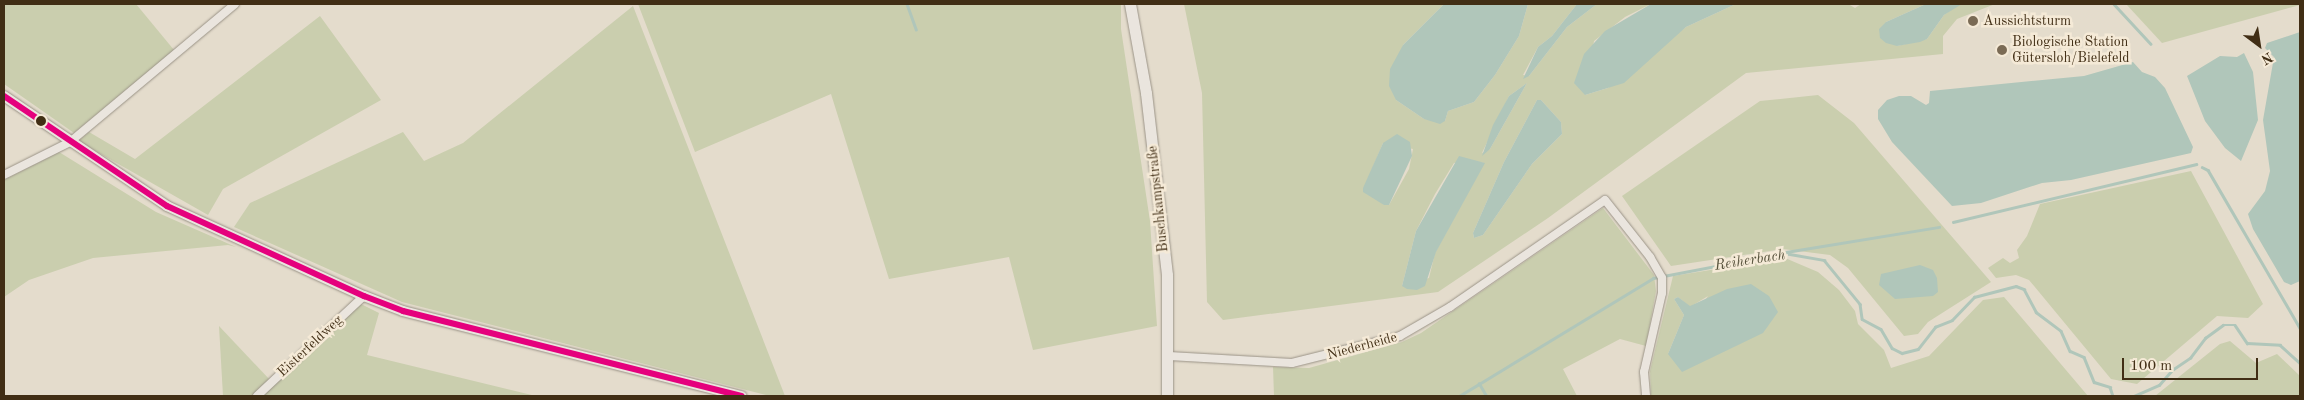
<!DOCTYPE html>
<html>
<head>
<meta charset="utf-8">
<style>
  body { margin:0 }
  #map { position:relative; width:2304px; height:400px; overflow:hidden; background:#e4dccc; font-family:"Old Standard TT",serif }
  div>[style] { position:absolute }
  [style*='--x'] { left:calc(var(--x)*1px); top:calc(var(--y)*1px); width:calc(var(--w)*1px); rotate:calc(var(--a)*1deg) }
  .green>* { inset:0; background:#caceae }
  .water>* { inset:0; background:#b0c6ba }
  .stream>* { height:2.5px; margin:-1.25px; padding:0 1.25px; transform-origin:1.25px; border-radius:1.25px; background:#b0c6ba }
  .roads { filter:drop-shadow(0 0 1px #9a9387) drop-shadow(0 0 1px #9a9387) }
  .minor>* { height:8px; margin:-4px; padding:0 4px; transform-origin:4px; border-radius:4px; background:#eae5de }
  .tertiary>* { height:10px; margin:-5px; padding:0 5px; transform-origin:5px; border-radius:5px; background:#eae5de }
  .secondary>* { height:11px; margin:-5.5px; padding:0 5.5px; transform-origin:5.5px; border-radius:5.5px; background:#eae5de }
  .bus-1>* { height:6px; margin:-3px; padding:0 3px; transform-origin:3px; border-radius:3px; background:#e5007d }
  .dots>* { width:14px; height:14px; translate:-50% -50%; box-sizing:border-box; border:2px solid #f5ead7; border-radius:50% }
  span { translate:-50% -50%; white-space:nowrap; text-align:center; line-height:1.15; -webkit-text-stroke:5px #f5ead7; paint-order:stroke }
  .poi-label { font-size:14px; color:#412e15 }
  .left { translate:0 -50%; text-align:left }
  .street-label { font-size:14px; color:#412e15 }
  .water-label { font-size:15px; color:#57523c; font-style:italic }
  .frame { position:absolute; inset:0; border:5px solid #412e15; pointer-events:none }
  .north { position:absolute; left:2234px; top:20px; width:50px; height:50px; -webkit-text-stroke:4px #f5ead7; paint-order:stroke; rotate:149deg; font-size:14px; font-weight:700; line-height:20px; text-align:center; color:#412e15 }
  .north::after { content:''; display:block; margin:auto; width:18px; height:22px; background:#412e15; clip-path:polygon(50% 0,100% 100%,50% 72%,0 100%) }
  .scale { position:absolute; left:2122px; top:358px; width:136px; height:22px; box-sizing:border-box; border:2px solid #412e15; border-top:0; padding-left:6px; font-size:15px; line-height:18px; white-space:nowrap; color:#412e15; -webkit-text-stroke:4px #f5ead7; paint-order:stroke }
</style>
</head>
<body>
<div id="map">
  <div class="green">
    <div style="clip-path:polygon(4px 4px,136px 4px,174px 50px,74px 133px,4px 84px)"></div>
    <div style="clip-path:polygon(638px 4px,1121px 4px,1121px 29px,1150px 221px,1157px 326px,1033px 350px,1009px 257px,889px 279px,831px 94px,695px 152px)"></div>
    <div style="clip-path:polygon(evenodd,1184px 4px,1444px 4px,1403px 45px,1396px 100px,1424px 119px,1445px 121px,1448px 111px,1474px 102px,1495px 75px,1519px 36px,1528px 4px,1577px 4px,1552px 36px,1538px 47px,1523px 75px,1529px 76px,1567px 27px,1597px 4px,1651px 4px,1625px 17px,1594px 41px,1585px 95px,1608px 88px,1686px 27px,1736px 4px,1848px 4px,1855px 8px,1861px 4px,1926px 4px,1886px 22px,1897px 46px,1927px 39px,1944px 15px,1958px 5px,1995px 4px,1957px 19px,1943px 36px,1943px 54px,1746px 73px,1548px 218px,1438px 292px,1223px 320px,1207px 302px,1202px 93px,1184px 4px,1527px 83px,1490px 149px,1482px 153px,1509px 96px,1527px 83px,1184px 4px,1537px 100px,1541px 100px,1561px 122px,1562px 134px,1532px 164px,1483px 235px,1474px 238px,1473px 233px,1504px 162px,1537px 100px,1184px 4px,1383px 143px,1413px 149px,1409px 169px,1389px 205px,1384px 205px,1372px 169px,1383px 143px,1184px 4px,1473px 161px,1484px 163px,1435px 253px,1429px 278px,1402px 286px,1416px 231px,1435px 194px,1454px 163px,1473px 161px)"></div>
    <div style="clip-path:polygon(2126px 4px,2300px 4px,2300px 5px,2162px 43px)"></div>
    <div style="clip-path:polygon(633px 6px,785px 396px,770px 396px,402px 302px,234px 227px,250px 203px,403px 132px,424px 161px,463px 143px)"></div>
    <div style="clip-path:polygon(320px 16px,381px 100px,223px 189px,208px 215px,78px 141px,89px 132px,135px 159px)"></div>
    <div style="clip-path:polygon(1818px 95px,1854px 123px,1991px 282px,1928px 322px,1918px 334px,1904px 336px,1848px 268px,1830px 255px,1783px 249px,1671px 266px,1622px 196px,1760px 101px)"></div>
    <div style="clip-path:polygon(59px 152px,156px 212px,236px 247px,228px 245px,93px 258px,29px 280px,4px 297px,4px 180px)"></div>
    <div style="clip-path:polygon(2191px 171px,2263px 304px,2248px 318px,2217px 316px,2137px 384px,2111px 379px,2029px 280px,2016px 275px,1996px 278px,1988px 268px,2003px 258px,2010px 263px,2019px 258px,2017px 250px,2027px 236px,2040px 204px)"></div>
    <div style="clip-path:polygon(1603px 208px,1654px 275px,1656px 291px,1646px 346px,1620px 339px,1563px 369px,1577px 396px,1274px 396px,1273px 367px,1309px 368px,1402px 342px,1421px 333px)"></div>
    <div style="clip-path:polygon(evenodd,1785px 258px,1818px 272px,1839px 290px,1855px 311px,1858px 324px,1884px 350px,1891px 368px,1929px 356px,1983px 300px,2004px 297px,2088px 396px,1651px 396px,1650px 371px,1673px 276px,1785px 258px,1708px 296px,1668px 354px,1684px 315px,1674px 299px,1678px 297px,1690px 307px,1708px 296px)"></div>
    <div style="clip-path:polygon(359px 303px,379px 313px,367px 355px,536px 396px,261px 396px)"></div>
    <div style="clip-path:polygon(219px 326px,270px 380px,252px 396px,223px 396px)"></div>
    <div style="clip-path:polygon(2230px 341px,2256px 363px,2277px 354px,2300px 376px,2300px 396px,2155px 396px,2220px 344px)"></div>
  </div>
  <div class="water">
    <div style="clip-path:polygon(1444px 4px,1528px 4px,1519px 36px,1495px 75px,1474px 102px,1448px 111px,1445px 121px,1440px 124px,1424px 119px,1396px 100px,1389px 86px,1390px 69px,1403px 45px)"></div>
    <div style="clip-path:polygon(1577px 4px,1597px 4px,1567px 27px,1529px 76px,1523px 79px,1538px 47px,1552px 36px)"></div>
    <div style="clip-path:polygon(1651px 4px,1736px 4px,1686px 27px,1624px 83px,1585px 95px,1574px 83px,1584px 54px,1605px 31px)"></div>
    <div style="clip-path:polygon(1926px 4px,1962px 4px,1944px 15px,1927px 39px,1920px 42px,1897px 46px,1886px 43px,1880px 38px,1879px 29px,1886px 22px)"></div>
    <div style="clip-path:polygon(2300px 32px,2300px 281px,2291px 285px,2284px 282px,2253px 229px,2248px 214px,2265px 191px,2270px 171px,2263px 120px,2274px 57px,2265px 48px,2267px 43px)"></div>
    <div style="clip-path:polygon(2244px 53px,2253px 72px,2258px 120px,2241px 161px,2225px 148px,2205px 121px,2187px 76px,2220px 56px,2237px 57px)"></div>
    <div style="clip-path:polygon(2133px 62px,2142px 72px,2155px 77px,2165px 88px,2193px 147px,2191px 153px,2071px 180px,2042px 183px,1981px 203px,1952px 206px,1892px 142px,1878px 119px,1878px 110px,1887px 100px,1899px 96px,1911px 96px,1926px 105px,1929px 103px,1930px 91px,2084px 76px)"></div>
    <div style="clip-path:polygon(1527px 83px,1490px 149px,1482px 156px,1493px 125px,1509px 96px)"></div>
    <div style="clip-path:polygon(1537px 100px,1541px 100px,1561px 122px,1562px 134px,1532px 164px,1483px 235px,1474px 238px,1473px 233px,1504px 162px)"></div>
    <div style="clip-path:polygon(1397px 134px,1410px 142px,1412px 156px,1389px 205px,1384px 205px,1363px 192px,1363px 188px,1383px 143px)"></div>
    <div style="clip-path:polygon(1459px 156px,1485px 163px,1436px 252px,1425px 286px,1417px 290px,1407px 289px,1402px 286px,1416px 231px)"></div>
    <div style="clip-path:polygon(1920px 265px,1933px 270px,1937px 278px,1938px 292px,1933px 296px,1895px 299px,1879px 285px,1881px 274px)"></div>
    <div style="clip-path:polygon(1751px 284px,1769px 296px,1778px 312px,1763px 333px,1682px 372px,1668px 354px,1684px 315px,1674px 299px,1678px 297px,1690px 306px,1727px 289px)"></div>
  </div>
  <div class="stream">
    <div style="--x:907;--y:4;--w:27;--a:70"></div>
    <div style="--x:2114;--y:4;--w:54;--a:47.2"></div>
    <div style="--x:2202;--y:167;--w:7;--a:27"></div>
    <div style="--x:2208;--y:170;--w:183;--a:59.8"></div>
    <div style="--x:1953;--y:222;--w:250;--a:-13.4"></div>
    <div style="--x:1786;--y:252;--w:155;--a:-9.3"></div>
    <div style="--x:1459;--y:396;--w:23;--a:-31"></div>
    <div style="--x:1486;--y:396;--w:14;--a:-120"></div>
    <div style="--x:1479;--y:384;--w:204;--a:-31.3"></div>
    <div style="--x:1653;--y:278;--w:133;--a:-10.8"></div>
    <div style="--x:1784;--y:253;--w:41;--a:9.9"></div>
    <div style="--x:1824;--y:260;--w:57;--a:50.7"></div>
    <div style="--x:1860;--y:304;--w:15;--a:82"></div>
    <div style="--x:1862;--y:319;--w:21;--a:28"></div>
    <div style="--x:1881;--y:329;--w:22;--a:60"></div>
    <div style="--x:1892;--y:348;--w:11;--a:27"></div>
    <div style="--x:1902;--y:353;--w:16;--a:-14"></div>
    <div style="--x:1918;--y:349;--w:28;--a:-52"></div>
    <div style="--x:1935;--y:327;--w:18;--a:-22"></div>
    <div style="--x:1952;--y:320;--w:32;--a:-46"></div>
    <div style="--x:1974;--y:297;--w:43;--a:-14.7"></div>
    <div style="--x:2016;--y:286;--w:9;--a:21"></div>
    <div style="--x:2024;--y:289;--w:26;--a:62"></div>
    <div style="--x:2036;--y:312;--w:31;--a:37"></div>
    <div style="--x:2061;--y:331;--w:22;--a:66"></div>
    <div style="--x:2070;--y:351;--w:15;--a:23"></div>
    <div style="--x:2084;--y:357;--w:27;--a:68"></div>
    <div style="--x:2094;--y:382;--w:17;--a:17"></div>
    <div style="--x:2110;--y:387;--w:9;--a:72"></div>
    <div style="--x:2134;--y:396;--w:27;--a:-24"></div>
    <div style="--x:2159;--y:385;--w:20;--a:-49"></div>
    <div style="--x:2172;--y:370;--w:22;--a:-34"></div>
    <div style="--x:2190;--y:358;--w:25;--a:-53"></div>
    <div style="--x:2205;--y:338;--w:22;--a:-36"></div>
    <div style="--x:2223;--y:325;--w:12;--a:0"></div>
    <div style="--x:2235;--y:325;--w:22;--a:56"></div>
    <div style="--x:2247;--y:343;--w:33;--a:3"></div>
    <div style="--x:2280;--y:345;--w:27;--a:42"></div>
  </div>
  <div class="roads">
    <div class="minor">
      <div style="--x:4;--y:175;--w:74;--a:-26.6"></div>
      <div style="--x:70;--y:142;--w:215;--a:-39.9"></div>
      <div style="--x:1169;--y:356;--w:123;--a:3.3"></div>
      <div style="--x:1292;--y:363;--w:111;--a:-14"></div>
      <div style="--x:1400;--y:336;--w:58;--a:-30.1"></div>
      <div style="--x:1450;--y:307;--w:188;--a:-34.6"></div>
      <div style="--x:1605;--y:200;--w:73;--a:51.7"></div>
      <div style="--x:1650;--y:257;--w:24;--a:60"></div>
      <div style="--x:1662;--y:278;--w:15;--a:90"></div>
      <div style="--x:1662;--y:293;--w:81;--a:102.8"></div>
      <div style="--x:1644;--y:372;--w:24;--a:85"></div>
      <div style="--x:257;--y:396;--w:146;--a:-43.1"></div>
    </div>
    <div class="tertiary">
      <div style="--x:4;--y:96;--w:197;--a:34"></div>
      <div style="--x:167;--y:206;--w:217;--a:24.6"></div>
      <div style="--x:364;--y:296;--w:42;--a:21"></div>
      <div style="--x:403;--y:311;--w:349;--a:14.1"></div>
    </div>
    <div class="secondary">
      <div style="--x:1130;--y:4;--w:90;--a:79.8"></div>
      <div style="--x:1146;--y:93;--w:183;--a:83.4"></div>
      <div style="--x:1167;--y:275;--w:121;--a:90"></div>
    </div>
  </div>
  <div class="bus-1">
    <div style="--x:4;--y:96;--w:197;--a:34"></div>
    <div style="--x:167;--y:206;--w:217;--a:24.6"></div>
    <div style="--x:364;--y:296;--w:42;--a:21"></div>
    <div style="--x:403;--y:311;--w:349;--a:14.1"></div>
  </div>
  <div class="dots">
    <div style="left:1973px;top:21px;background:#7a6b55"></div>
    <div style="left:2002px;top:50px;background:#7a6b55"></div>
    <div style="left:41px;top:121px;background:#412e15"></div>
  </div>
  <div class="poi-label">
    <span class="left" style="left:1983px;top:21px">Aussichtsturm</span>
    <span class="left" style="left:2012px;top:50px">Biologische Station<br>Gütersloh/Bielefeld</span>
  </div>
  <div class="street-label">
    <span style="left:1158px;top:199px;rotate:-96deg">Buschkampstraße</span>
    <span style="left:310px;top:346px;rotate:-43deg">Eisterfeldweg</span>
    <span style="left:1362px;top:346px;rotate:-15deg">Niederheide</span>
  </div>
  <div class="water-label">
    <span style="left:1750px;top:261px;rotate:-9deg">Reiherbach</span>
  </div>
  <div class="frame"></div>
  <div class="north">N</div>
  <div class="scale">100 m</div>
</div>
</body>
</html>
